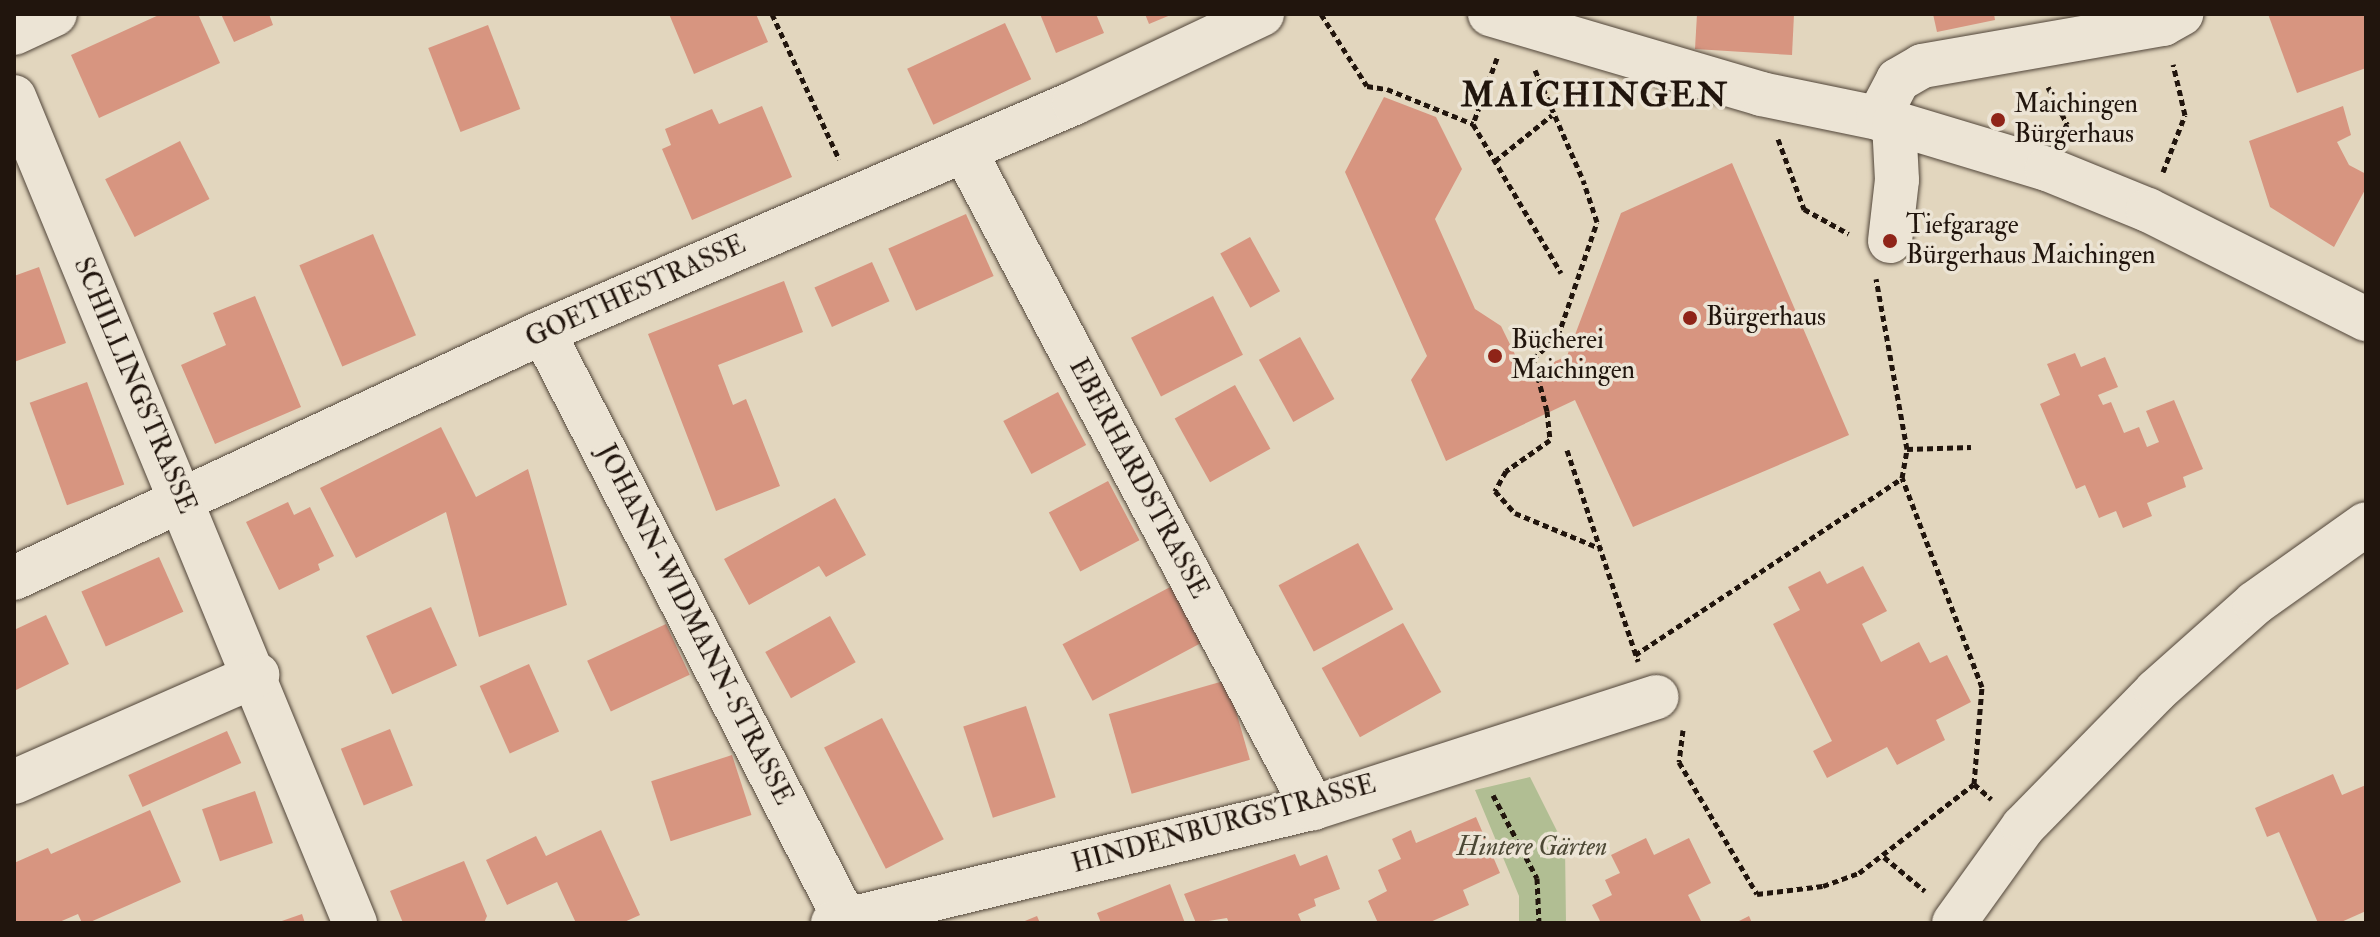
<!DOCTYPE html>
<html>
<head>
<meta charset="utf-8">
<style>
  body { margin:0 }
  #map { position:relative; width:2380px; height:937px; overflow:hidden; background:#e2d6be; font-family:"IM FELL Double Pica",serif }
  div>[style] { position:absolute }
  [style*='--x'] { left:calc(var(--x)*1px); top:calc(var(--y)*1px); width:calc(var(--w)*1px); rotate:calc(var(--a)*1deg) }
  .green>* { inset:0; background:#b1be93 }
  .building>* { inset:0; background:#d79580; transform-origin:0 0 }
  .path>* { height:5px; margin-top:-2.5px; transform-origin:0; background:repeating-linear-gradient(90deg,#21150d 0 6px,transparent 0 10px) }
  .roads { filter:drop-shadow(0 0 2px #514539) drop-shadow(0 0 2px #514539) }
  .minor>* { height:44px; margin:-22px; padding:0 22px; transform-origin:22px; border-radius:22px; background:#ece4d5 }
  .path-bridge>* { height:5px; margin-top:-2.5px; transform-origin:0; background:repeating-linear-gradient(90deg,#21150d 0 6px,transparent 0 10px) }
  .dots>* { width:22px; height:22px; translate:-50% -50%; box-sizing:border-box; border:4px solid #ece4d5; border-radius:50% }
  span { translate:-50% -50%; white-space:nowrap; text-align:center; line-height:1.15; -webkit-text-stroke:7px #ece4d5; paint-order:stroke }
  .poi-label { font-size:26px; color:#21150d }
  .left { translate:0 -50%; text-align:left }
  .street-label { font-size:26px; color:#21150d }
  .park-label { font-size:26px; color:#4c4835; font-style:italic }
  .district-label { font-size:34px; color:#21150d; font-weight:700; letter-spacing:2px }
  .frame { position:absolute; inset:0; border:16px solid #21150d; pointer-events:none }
</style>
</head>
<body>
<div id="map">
  <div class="green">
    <div style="clip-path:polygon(1530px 777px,1565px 847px,1566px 923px,1519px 923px,1519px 896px,1475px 790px)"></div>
  </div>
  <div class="building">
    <div style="clip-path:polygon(161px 14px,198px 14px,220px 63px,99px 118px,71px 55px)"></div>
    <div style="clip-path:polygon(221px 14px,269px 14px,273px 25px,234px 42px)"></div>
    <div style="clip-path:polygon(669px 14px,756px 14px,768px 42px,694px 74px)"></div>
    <div style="clip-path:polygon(1040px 14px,1096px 14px,1104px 33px,1056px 53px)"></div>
    <div style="clip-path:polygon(1145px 14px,1173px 14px,1149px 24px)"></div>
    <div style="clip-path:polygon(1697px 14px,1794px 14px,1792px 55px,1695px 49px)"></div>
    <div style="clip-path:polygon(1933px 14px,1994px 14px,1995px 20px,1937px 32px)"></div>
    <div style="clip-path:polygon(2268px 14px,2366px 14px,2366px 68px,2297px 93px)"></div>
    <div style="left:1005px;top:23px;width:62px;height:108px;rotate:65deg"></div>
    <div style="left:488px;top:25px;width:90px;height:64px;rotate:69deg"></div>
    <div style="clip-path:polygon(1384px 97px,1436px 117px,1462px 169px,1435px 219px,1475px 309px,1501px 326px,1525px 375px,1567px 356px,1621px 213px,1732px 163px,1849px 435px,1633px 527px,1575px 400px,1446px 461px,1411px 380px,1427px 356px,1345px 172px)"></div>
    <div style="clip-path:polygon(762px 106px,792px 177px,692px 220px,662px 149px,671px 145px,665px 129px,712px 109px,719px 124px)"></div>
    <div style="clip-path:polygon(2343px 106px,2351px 135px,2337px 142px,2349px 165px,2366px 174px,2366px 188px,2334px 247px,2270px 207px,2249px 141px)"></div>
    <div style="left:180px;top:141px;width:65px;height:84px;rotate:63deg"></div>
    <div style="left:966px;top:214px;width:68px;height:85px;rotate:66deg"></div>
    <div style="left:373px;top:234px;width:110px;height:80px;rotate:67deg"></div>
    <div style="left:1250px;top:237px;width:62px;height:34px;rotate:61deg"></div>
    <div style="left:872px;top:262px;width:43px;height:63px;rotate:66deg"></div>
    <div style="clip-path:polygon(39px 267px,66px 343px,14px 362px,14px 276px)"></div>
    <div style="clip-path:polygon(784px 281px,803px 332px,718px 365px,733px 405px,746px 399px,780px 486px,716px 511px,648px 334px)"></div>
    <div style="clip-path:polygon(255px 296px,301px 407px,215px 444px,181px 365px,226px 345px,213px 313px)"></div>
    <div style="left:1213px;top:296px;width:66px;height:92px;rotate:63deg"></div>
    <div style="left:1300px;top:337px;width:71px;height:47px;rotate:61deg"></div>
    <div style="clip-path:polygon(2075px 353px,2081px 367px,2105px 357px,2118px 387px,2098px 395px,2103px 405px,2111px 402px,2124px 433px,2139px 427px,2147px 447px,2159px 442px,2146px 411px,2174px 400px,2203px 469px,2183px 477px,2186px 487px,2147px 503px,2152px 516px,2123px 528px,2116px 511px,2099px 518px,2085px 485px,2076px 489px,2040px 404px,2060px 395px,2047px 364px)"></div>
    <div style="left:87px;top:382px;width:109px;height:61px;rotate:70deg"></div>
    <div style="left:1235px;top:385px;width:73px;height:69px;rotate:61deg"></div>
    <div style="left:1058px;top:392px;width:60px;height:62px;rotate:62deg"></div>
    <div style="clip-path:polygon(441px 427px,476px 497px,528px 469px,567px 605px,479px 637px,446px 512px,356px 558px,320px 488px)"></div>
    <div style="left:1108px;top:481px;width:67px;height:67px;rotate:62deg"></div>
    <div style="clip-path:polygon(835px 498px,866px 555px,826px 577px,819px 566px,749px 605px,724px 559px)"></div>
    <div style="clip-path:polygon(288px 502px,294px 515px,310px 507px,334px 556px,318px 564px,320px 570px,279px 590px,246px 522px)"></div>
    <div style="left:1358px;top:543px;width:75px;height:90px;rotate:62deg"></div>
    <div style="left:159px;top:557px;width:60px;height:85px;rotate:66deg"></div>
    <div style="clip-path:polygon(1863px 566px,1887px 611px,1862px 624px,1881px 662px,1919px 642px,1930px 663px,1947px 655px,1971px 702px,1936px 720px,1945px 740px,1897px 765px,1887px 747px,1827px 778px,1813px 751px,1832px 741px,1773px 624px,1800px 610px,1788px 587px,1820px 571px,1827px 584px)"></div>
    <div style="left:1172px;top:586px;width:64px;height:124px;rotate:62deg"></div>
    <div style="left:431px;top:607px;width:64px;height:71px;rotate:66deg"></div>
    <div style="clip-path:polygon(46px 615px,69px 664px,14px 691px,14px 630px)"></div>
    <div style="left:830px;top:616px;width:53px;height:74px;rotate:61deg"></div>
    <div style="left:1403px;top:623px;width:79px;height:93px;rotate:61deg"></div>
    <div style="left:666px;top:624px;width:56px;height:87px;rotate:65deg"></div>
    <div style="left:529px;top:664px;width:74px;height:54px;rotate:66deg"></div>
    <div style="left:1227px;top:680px;width:83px;height:123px;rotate:74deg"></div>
    <div style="left:1026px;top:706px;width:96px;height:66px;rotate:72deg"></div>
    <div style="left:882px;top:718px;width:136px;height:65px;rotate:63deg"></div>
    <div style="left:390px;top:729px;width:61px;height:53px;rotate:68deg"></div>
    <div style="left:227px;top:731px;width:35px;height:108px;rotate:66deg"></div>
    <div style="left:732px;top:755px;width:63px;height:85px;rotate:72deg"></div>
    <div style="clip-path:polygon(2333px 774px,2342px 795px,2366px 785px,2366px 911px,2339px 923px,2318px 923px,2279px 832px,2267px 837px,2255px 808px)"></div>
    <div style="left:255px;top:791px;width:55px;height:56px;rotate:71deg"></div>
    <div style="clip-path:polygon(150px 810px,181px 882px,88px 923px,82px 923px,78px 914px,57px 923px,14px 923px,14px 863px,48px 848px,51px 854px)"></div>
    <div style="clip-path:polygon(1476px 817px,1500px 873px,1463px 890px,1469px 905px,1428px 923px,1378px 923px,1368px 901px,1387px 891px,1378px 870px,1401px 859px,1392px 839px,1411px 830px,1416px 843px)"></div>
    <div style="clip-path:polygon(601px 830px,640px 915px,622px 923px,576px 923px,557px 882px,507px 905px,486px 860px,536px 836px,546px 856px)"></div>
    <div style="clip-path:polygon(1646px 838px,1654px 855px,1689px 838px,1711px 883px,1688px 895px,1702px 923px,1601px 923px,1592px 905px,1612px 895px,1605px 880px,1620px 873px,1611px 855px)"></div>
    <div style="clip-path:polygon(1295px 854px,1300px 866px,1327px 855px,1340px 889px,1314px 899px,1316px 906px,1298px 914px,1301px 921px,1229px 923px,1227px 918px,1196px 923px,1184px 894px)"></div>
    <div style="clip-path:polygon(464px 861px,487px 916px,484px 923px,403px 923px,390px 891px)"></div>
    <div style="clip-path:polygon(1170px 884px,1185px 923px,1101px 923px,1097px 913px)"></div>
    <div style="clip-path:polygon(302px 914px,305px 923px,276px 923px)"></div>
    <div style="clip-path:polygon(1037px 916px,1040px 923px,1020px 923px)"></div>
    <div style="clip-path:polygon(1749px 916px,1752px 923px,1735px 923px)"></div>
  </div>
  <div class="path">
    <div style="--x:772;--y:14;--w:160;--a:65.2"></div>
    <div style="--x:1321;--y:14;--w:85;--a:57.4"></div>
    <div style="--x:1367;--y:86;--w:20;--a:9"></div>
    <div style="--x:1387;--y:89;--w:93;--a:22.1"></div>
    <div style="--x:1497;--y:58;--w:70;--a:110"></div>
    <div style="--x:1473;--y:124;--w:173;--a:59.4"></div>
    <div style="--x:1535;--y:70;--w:120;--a:66.4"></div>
    <div style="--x:2048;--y:87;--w:42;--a:62.8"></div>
    <div style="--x:2067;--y:124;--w:9;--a:117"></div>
    <div style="--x:1778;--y:139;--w:75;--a:69.6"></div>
    <div style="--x:1804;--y:209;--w:51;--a:29.1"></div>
    <div style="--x:1495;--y:161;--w:73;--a:-38.9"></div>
    <div style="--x:2163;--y:172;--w:61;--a:-68.9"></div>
    <div style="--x:2185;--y:115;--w:52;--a:-103.2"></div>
    <div style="--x:1547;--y:411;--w:29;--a:84"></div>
    <div style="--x:1550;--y:440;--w:54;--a:144.8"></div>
    <div style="--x:1506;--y:471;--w:23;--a:119"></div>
    <div style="--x:1495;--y:491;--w:30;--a:48"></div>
    <div style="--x:1515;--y:513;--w:94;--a:22.5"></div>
    <div style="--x:1907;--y:449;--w:64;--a:-1.8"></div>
    <div style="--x:1567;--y:450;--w:223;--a:71.4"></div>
    <div style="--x:1635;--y:655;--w:320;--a:-33.5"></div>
    <div style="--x:1902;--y:478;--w:29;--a:-80"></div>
    <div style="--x:1907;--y:449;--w:173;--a:-100.3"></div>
    <div style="--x:1683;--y:730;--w:32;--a:97"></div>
    <div style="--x:1679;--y:762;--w:153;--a:59.4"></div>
    <div style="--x:1757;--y:894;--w:66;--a:-6.9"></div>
    <div style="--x:1823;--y:886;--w:38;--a:-20"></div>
    <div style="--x:1859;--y:873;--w:145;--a:-37.7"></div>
    <div style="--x:1974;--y:784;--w:97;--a:-85.3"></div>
    <div style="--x:1982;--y:687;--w:224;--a:-110.9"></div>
    <div style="--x:1974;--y:784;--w:23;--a:41"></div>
    <div style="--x:1493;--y:795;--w:94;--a:62.1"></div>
    <div style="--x:1537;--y:878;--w:45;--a:87.5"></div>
    <div style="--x:1884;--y:857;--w:53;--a:39.7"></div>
  </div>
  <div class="roads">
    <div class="minor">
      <div style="--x:1490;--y:14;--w:283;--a:16.4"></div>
      <div style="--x:1761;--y:94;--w:119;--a:11.6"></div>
      <div style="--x:1878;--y:118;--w:177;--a:16.8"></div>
      <div style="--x:2047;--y:169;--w:109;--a:22.1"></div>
      <div style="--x:2148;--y:210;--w:244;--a:26.6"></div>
      <div style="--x:14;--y:33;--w:45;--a:-24.9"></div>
      <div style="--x:14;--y:97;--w:894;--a:67.57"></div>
      <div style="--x:1878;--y:118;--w:43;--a:-62.2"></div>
      <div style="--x:1898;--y:80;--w:28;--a:-30"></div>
      <div style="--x:1922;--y:66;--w:245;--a:-9.9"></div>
      <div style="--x:2163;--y:24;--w:21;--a:-29"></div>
      <div style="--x:964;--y:150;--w:745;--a:62.06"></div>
      <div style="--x:1890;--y:241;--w:61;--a:-83.5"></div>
      <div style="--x:1897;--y:180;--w:57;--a:-93"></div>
      <div style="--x:543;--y:332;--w:660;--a:62.78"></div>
      <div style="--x:14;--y:578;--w:583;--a:-24.94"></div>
      <div style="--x:543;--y:332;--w:578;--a:-23.33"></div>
      <div style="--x:1074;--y:103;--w:208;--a:-25.3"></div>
      <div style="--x:14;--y:782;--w:266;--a:-23.8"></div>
      <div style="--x:833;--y:923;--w:494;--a:-13.5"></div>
      <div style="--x:1313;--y:808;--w:361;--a:-17.9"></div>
      <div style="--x:1954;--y:923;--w:118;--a:-54.3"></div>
      <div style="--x:2023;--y:827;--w:190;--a:-45.6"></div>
      <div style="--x:2156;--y:691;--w:132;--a:-41.6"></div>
      <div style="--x:2255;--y:603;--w:136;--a:-35.4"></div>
    </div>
  </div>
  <div class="path-bridge">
    <div style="--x:1547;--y:411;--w:54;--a:-105.1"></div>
    <div style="--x:1533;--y:359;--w:34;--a:-43"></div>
    <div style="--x:1558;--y:336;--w:120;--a:-71.1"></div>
    <div style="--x:1597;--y:222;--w:44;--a:-108.4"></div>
  </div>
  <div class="dots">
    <div style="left:1998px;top:120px;background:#8f2418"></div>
    <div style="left:1890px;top:241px;background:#8f2418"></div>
    <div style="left:1690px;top:318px;background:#8f2418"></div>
    <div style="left:1495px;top:356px;background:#8f2418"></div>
  </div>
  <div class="poi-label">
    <span class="left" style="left:2014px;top:120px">Maichingen<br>Bürgerhaus</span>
    <span class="left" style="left:1906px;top:241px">Tiefgarage<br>Bürgerhaus Maichingen</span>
    <span class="left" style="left:1706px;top:318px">Bürgerhaus</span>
    <span class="left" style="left:1511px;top:356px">Bücherei<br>Maichingen</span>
  </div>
  <div class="street-label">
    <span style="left:636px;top:292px;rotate:-24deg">GOETHESTRASSE</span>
    <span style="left:134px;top:386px;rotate:67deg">SCHILLINGSTRASSE</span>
    <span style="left:1138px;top:479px;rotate:62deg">EBERHARDSTRASSE</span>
    <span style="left:694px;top:625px;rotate:63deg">JOHANN-WIDMANN-STRASSE</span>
    <span style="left:1224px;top:825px;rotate:-15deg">HINDENBURGSTRASSE</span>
  </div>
  <div class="park-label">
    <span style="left:1532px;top:848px">Hintere Gärten</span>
  </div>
  <div class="district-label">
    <span style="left:1595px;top:96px">MAICHINGEN</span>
  </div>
  <div class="frame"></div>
</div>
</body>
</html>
